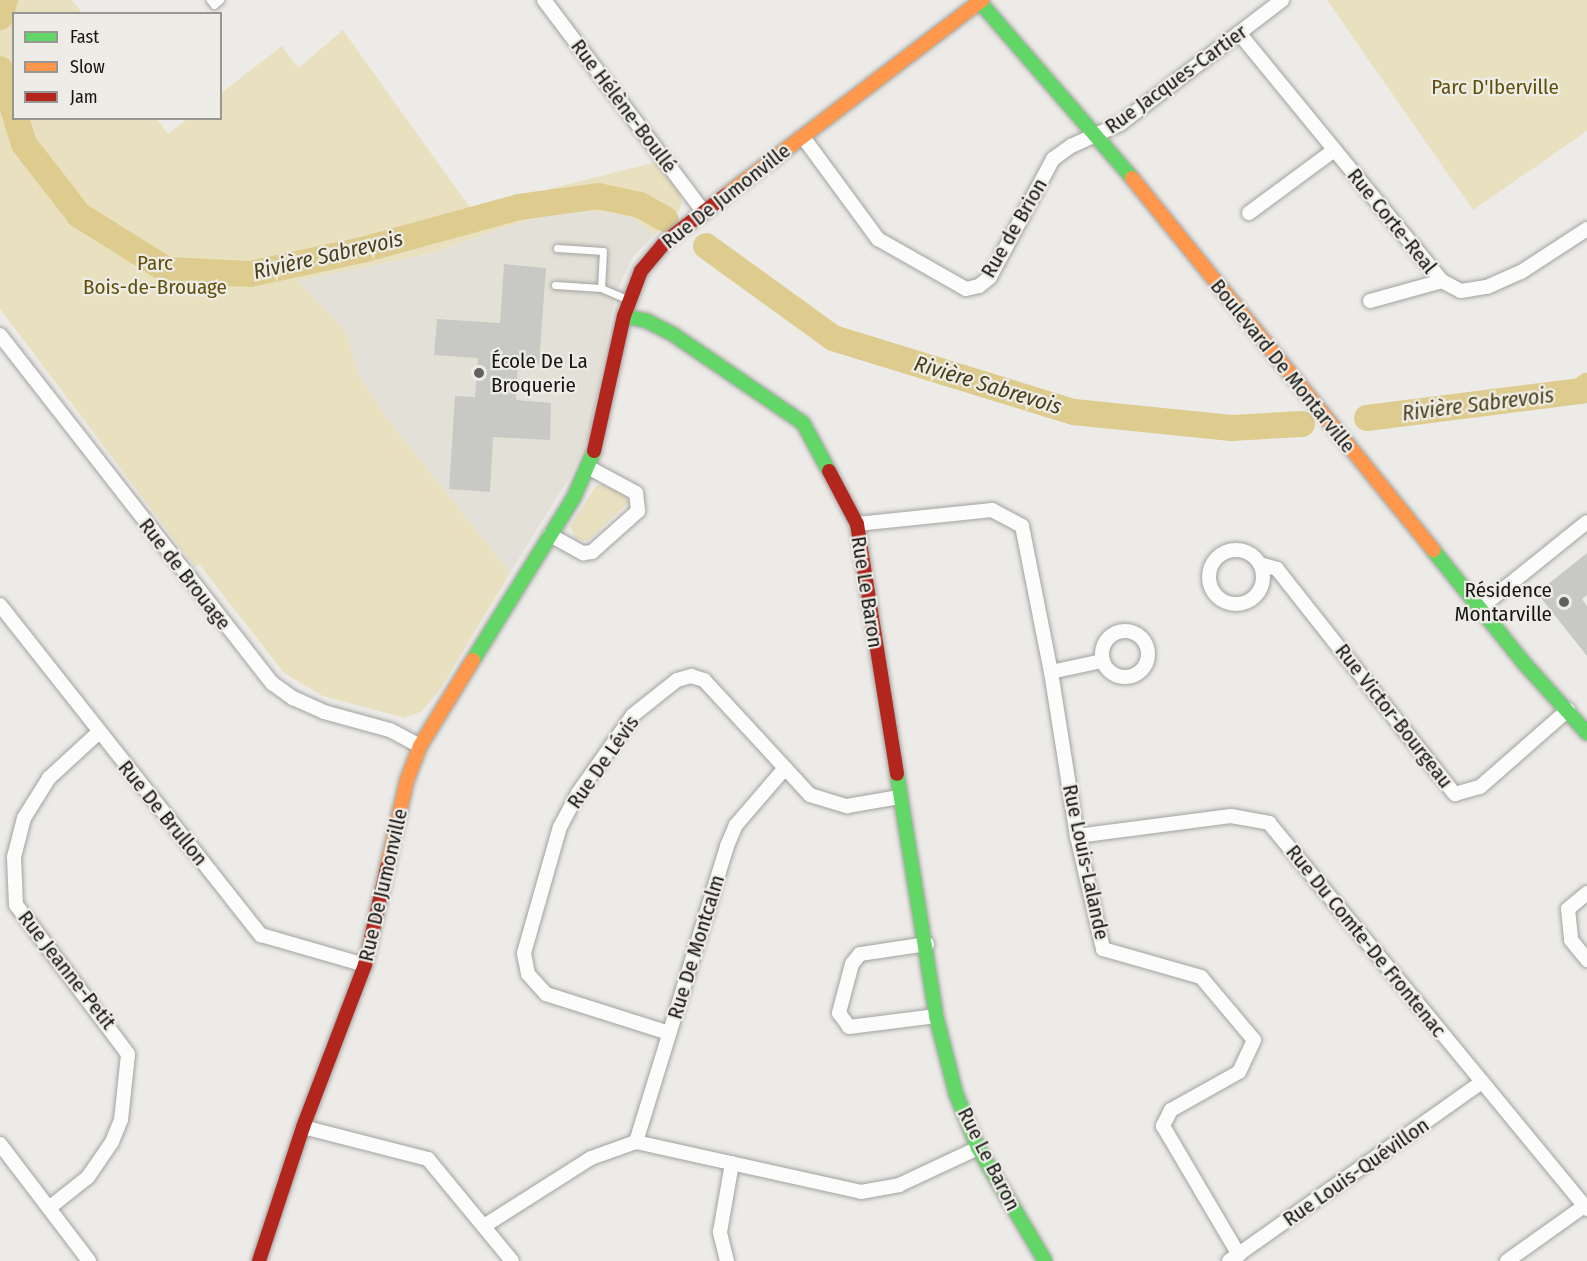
<!DOCTYPE html>
<html>
<head>
<meta charset="utf-8">
<style>
  body { margin:0 }
  #map { position:relative; width:1587px; height:1261px; overflow:hidden; background:#ecebe8; font-family:"Fira Sans Condensed",sans-serif }
  div>[style] { position:absolute }
  [style*='--x'] { left:calc(var(--x)*1px); top:calc(var(--y)*1px); width:calc(var(--w)*1px); rotate:calc(var(--a)*1deg) }
  .built>* { inset:0; background:#e3e1d7 }
  .green>* { inset:0; background:#e9e0c0 }
  .river>* { height:26px; margin:-13px; padding:0 13px; transform-origin:13px; border-radius:13px; background:#decc8e }
  .building>* { inset:0; background:#c8c8c5 }
  .roads { filter:drop-shadow(0 0 2px #a2a29f) drop-shadow(0 0 2px #a2a29f) }
  .lane>* { height:7px; margin:-3.5px; padding:0 3.5px; transform-origin:3.5px; border-radius:3.5px; background:#fcfcfc }
  .street>* { height:14px; margin:-7px; padding:0 7px; transform-origin:7px; border-radius:7px; background:#fcfcfc }
  .street>.ring { margin:-7px; padding:0; box-sizing:content-box; background:none; border:14px solid #fcfcfc; border-radius:50% }
  .fast>* { height:14px; margin:-7px; padding:0 7px; transform-origin:7px; border-radius:7px; background:#63d668 }
  .slow>* { height:14px; margin:-7px; padding:0 7px; transform-origin:7px; border-radius:7px; background:#ff974d }
  .jam>* { height:14px; margin:-7px; padding:0 7px; transform-origin:7px; border-radius:7px; background:#b3261e }
  .dots>* { width:16px; height:16px; translate:-50% -50%; box-sizing:border-box; border:3px solid #eeece6; border-radius:50% }
  span { translate:-50% -50%; white-space:nowrap; text-align:center; line-height:1.15; -webkit-text-stroke:4.5px #eeece6; paint-order:stroke }
  .street-label { font-size:21px; color:#171614 }
  .park-label { font-size:21px; color:#605009 }
  .poi-label { font-size:21px; color:#171614 }
  .left { translate:0 -50%; text-align:left }
  .right { translate:-100% -50%; text-align:right }
  .water-label { font-size:22px; color:#493f19; font-style:italic }
  .legend { position:absolute; left:12px; top:12px; width:210px; height:108px; box-sizing:border-box; background:#eeece6; border:2px solid #989692; margin:0; padding:8px 10px; list-style:none; font-size:18px; color:#171614 }
  .legend li { display:flex; align-items:center; gap:12px; height:30px }
  .legend b { width:30px; border:2px solid #989692 }
</style>
</head>
<body>
<div id="map">
  <div class="built">
    <div style="clip-path:polygon(561px 208px,627px 214px,655px 234px,633px 257px,616px 292px,589px 436px,569px 478px,510px 573px,388px 420px,296px 281px,430px 254px)"></div>
  </div>
  <div class="green">
    <div style="clip-path:polygon(0 0,72px 0,82px 13px,14px 14px,14px 118px,157px 119px,168px 134px,187px 119px,220px 118px,221px 93px,282px 46px,298px 68px,343px 30px,471px 209px,656px 162px,678px 191px,682px 202px,679px 211px,655px 234px,627px 214px,561px 208px,429px 254px,297px 281px,346px 332px,358px 374px,388px 420px,510px 573px,439px 691px,421px 712px,404px 718px,323px 696px,284px 673px,199px 564px,195px 567px,0 309px)"></div>
    <div style="clip-path:polygon(1327px 0,1587px 0,1587px 131px,1473px 210px)"></div>
    <div style="clip-path:polygon(602px 485px,624px 494px,628px 503px,588px 541px,575px 539px,570px 526px,596px 486px)"></div>
  </div>
  <div class="river">
    <div style="--x:0;--y:17;--w:18;--a:-74"></div>
    <div style="--x:0;--y:69;--w:45;--a:72"></div>
    <div style="--x:16;--y:118;--w:27;--a:73"></div>
    <div style="--x:24;--y:144;--w:90;--a:52.2"></div>
    <div style="--x:79;--y:215;--w:104;--a:32"></div>
    <div style="--x:167;--y:270;--w:83;--a:2.8"></div>
    <div style="--x:250;--y:274;--w:115;--a:-12.1"></div>
    <div style="--x:362;--y:250;--w:163;--a:-15.3"></div>
    <div style="--x:519;--y:207;--w:80;--a:-7.9"></div>
    <div style="--x:598;--y:196;--w:43;--a:12.1"></div>
    <div style="--x:640;--y:205;--w:29;--a:29"></div>
    <div style="--x:706;--y:246;--w:157;--a:35.9"></div>
    <div style="--x:833;--y:338;--w:252;--a:17.1"></div>
    <div style="--x:1074;--y:412;--w:158;--a:5.8"></div>
    <div style="--x:1231;--y:428;--w:71;--a:-3.2"></div>
    <div style="--x:1367;--y:418;--w:216;--a:-7.2"></div>
    <div style="--x:1581;--y:391;--w:8;--a:-40"></div>
  </div>
  <div class="building">
    <div style="clip-path:polygon(504px 264px,546px 268px,539px 364px,518px 363px,516px 400px,551px 403px,550px 440px,493px 437px,490px 492px,449px 489px,455px 396px,475px 397px,478px 358px,434px 355px,437px 319px,500px 323px)"></div>
    <div style="clip-path:polygon(1587px 553px,1587px 595px,1582px 599px,1587px 606px,1587px 656px,1537px 593px)"></div>
  </div>
  <div class="roads">
    <div class="lane">
      <div style="--x:210;--y:0;--w:6;--a:51"></div>
      <div style="--x:214;--y:5;--w:8;--a:-40"></div>
      <div style="--x:557;--y:248;--w:46;--a:3.7"></div>
      <div style="--x:603;--y:251;--w:37;--a:93"></div>
      <div style="--x:601;--y:288;--w:30;--a:23"></div>
      <div style="--x:555;--y:285;--w:46;--a:3.7"></div>
    </div>
    <div class="street">
      <div style="--x:544;--y:0;--w:266;--a:53"></div>
      <div style="--x:1239;--y:33;--w:320;--a:50.7"></div>
      <div style="--x:1442;--y:281;--w:21;--a:28"></div>
      <div style="--x:1461;--y:291;--w:26;--a:-9"></div>
      <div style="--x:1487;--y:287;--w:37;--a:-24"></div>
      <div style="--x:1521;--y:272;--w:79;--a:-33.1"></div>
      <div style="--x:803;--y:137;--w:127;--a:53.7"></div>
      <div style="--x:878;--y:239;--w:101;--a:29.6"></div>
      <div style="--x:966;--y:289;--w:13;--a:-13"></div>
      <div style="--x:979;--y:286;--w:14;--a:-39"></div>
      <div style="--x:990;--y:277;--w:134;--a:-61.9"></div>
      <div style="--x:1053;--y:159;--w:22;--a:-36"></div>
      <div style="--x:1071;--y:146;--w:54;--a:-24.2"></div>
      <div style="--x:1120;--y:124;--w:204;--a:-37.4"></div>
      <div style="--x:1249;--y:213;--w:106;--a:-36.5"></div>
      <div style="--x:1370;--y:301;--w:75;--a:-15.5"></div>
      <div style="--x:0;--y:335;--w:442;--a:52"></div>
      <div style="--x:272;--y:683;--w:26;--a:36"></div>
      <div style="--x:293;--y:698;--w:34;--a:24"></div>
      <div style="--x:324;--y:712;--w:68;--a:15.3"></div>
      <div style="--x:390;--y:730;--w:34;--a:28"></div>
      <div style="--x:857;--y:524;--w:136;--a:-5.9"></div>
      <div style="--x:992;--y:510;--w:34;--a:28"></div>
      <div style="--x:1022;--y:526;--w:149;--a:78.8"></div>
      <div style="--x:1051;--y:672;--w:166;--a:81"></div>
      <div style="--x:1077;--y:836;--w:116;--a:77"></div>
      <div style="--x:1103;--y:949;--w:102;--a:15.9"></div>
      <div style="--x:1201;--y:977;--w:82;--a:49.9"></div>
      <div style="--x:1254;--y:1040;--w:35;--a:115"></div>
      <div style="--x:1239;--y:1072;--w:78;--a:150.8"></div>
      <div style="--x:1171;--y:1110;--w:18;--a:117"></div>
      <div style="--x:1163;--y:1126;--w:150;--a:59.5"></div>
      <div style="--x:550;--y:535;--w:38;--a:29"></div>
      <div style="--x:583;--y:553;--w:9;--a:-6"></div>
      <div style="--x:592;--y:552;--w:62;--a:-41.7"></div>
      <div style="--x:638;--y:511;--w:18;--a:-96"></div>
      <div style="--x:636;--y:493;--w:55;--a:-151.6"></div>
      <div class="ring" style="left:1209px;top:550px;width:40px;height:40px"></div>
      <div style="--x:1260;--y:564;--w:18;--a:16"></div>
      <div style="--x:1277;--y:569;--w:287;--a:51.7"></div>
      <div style="--x:1455;--y:794;--w:26;--a:-16"></div>
      <div style="--x:1480;--y:787;--w:117;--a:-41.2"></div>
      <div style="--x:0;--y:605;--w:421;--a:51.7"></div>
      <div style="--x:261;--y:935;--w:108;--a:16.1"></div>
      <div style="--x:1480;--y:608;--w:137;--a:-38.8"></div>
      <div class="ring" style="left:1102px;top:631px;width:32px;height:32px"></div>
      <div style="--x:1051;--y:672;--w:52;--a:-12.2"></div>
      <div style="--x:1077;--y:836;--w:155;--a:-7.4"></div>
      <div style="--x:1231;--y:816;--w:39;--a:10"></div>
      <div style="--x:1269;--y:823;--w:500;--a:50.52"></div>
      <div style="--x:1587;--y:893;--w:25;--a:140"></div>
      <div style="--x:1568;--y:909;--w:31;--a:84"></div>
      <div style="--x:1571;--y:940;--w:26;--a:51"></div>
      <div style="--x:927;--y:944;--w:68;--a:171.5"></div>
      <div style="--x:860;--y:954;--w:13;--a:129"></div>
      <div style="--x:852;--y:964;--w:51;--a:104.9"></div>
      <div style="--x:839;--y:1013;--w:17;--a:54"></div>
      <div style="--x:849;--y:1027;--w:88;--a:-7.2"></div>
      <div style="--x:669;--y:1033;--w:129;--a:-162.4"></div>
      <div style="--x:546;--y:994;--w:27;--a:-132"></div>
      <div style="--x:528;--y:974;--w:21;--a:-101"></div>
      <div style="--x:524;--y:953;--w:131;--a:-74.1"></div>
      <div style="--x:560;--y:827;--w:38;--a:-62"></div>
      <div style="--x:578;--y:793;--w:95;--a:-54.8"></div>
      <div style="--x:633;--y:715;--w:56;--a:-38.5"></div>
      <div style="--x:677;--y:680;--w:15;--a:-16"></div>
      <div style="--x:691;--y:676;--w:14;--a:17"></div>
      <div style="--x:704;--y:680;--w:156;--a:47.3"></div>
      <div style="--x:810;--y:795;--w:39;--a:17"></div>
      <div style="--x:847;--y:806;--w:53;--a:-9.8"></div>
      <div style="--x:303;--y:1127;--w:129;--a:14.4"></div>
      <div style="--x:428;--y:1159;--w:132;--a:50.5"></div>
      <div style="--x:636;--y:1142;--w:310;--a:-72.9"></div>
      <div style="--x:727;--y:846;--w:23;--a:-67"></div>
      <div style="--x:736;--y:825;--w:75;--a:-49.3"></div>
      <div style="--x:0;--y:1144;--w:147;--a:52.7"></div>
      <div style="--x:49;--y:1208;--w:50;--a:-38.5"></div>
      <div style="--x:88;--y:1177;--w:42;--a:-55.6"></div>
      <div style="--x:112;--y:1142;--w:24;--a:-68"></div>
      <div style="--x:121;--y:1120;--w:66;--a:-83.9"></div>
      <div style="--x:128;--y:1054;--w:186;--a:-126.9"></div>
      <div style="--x:16;--y:905;--w:48;--a:-92.4"></div>
      <div style="--x:14;--y:857;--w:40;--a:-75.6"></div>
      <div style="--x:24;--y:818;--w:47;--a:-58"></div>
      <div style="--x:49;--y:778;--w:68;--a:-42.6"></div>
      <div style="--x:484;--y:1226;--w:127;--a:-32.4"></div>
      <div style="--x:591;--y:1158;--w:48;--a:-19.6"></div>
      <div style="--x:636;--y:1142;--w:230;--a:12.5"></div>
      <div style="--x:861;--y:1192;--w:39;--a:-10"></div>
      <div style="--x:899;--y:1185;--w:87;--a:-25.1"></div>
      <div style="--x:727;--y:1261;--w:30;--a:-104"></div>
      <div style="--x:720;--y:1232;--w:70;--a:-80.1"></div>
      <div style="--x:1229;--y:1261;--w:310;--a:-35.3"></div>
      <div style="--x:1507;--y:1261;--w:95;--a:-35.5"></div>
    </div>
    <div class="fast">
      <div style="--x:978;--y:0;--w:235;--a:49.1"></div>
      <div style="--x:624;--y:316;--w:24;--a:12"></div>
      <div style="--x:647;--y:321;--w:30;--a:27"></div>
      <div style="--x:674;--y:335;--w:156;--a:34.3"></div>
      <div style="--x:803;--y:423;--w:55;--a:61.6"></div>
      <div style="--x:1433;--y:550;--w:144;--a:51.2"></div>
      <div style="--x:1523;--y:662;--w:96;--a:48"></div>
      <div style="--x:473;--y:660;--w:192;--a:-58.2"></div>
      <div style="--x:574;--y:497;--w:50;--a:-66.5"></div>
      <div style="--x:897;--y:774;--w:245;--a:80.8"></div>
      <div style="--x:936;--y:1016;--w:81;--a:75.6"></div>
      <div style="--x:956;--y:1094;--w:58;--a:67.8"></div>
      <div style="--x:978;--y:1148;--w:131;--a:59.3"></div>
    </div>
    <div class="slow">
      <div style="--x:1132;--y:178;--w:479;--a:51"></div>
      <div style="--x:726;--y:195;--w:322;--a:-37.3"></div>
      <div style="--x:387;--y:867;--w:89;--a:-77.1"></div>
      <div style="--x:407;--y:780;--w:36;--a:-69"></div>
      <div style="--x:420;--y:746;--w:101;--a:-58.4"></div>
    </div>
    <div class="jam">
      <div style="--x:594;--y:451;--w:138;--a:-77.5"></div>
      <div style="--x:624;--y:316;--w:48;--a:-69.3"></div>
      <div style="--x:641;--y:271;--w:39;--a:-50"></div>
      <div style="--x:666;--y:241;--w:76;--a:-37.5"></div>
      <div style="--x:829;--y:471;--w:60;--a:62.2"></div>
      <div style="--x:857;--y:524;--w:253;--a:80.9"></div>
      <div style="--x:259;--y:1261;--w:141;--a:-71.8"></div>
      <div style="--x:303;--y:1127;--w:173;--a:-69.1"></div>
      <div style="--x:365;--y:965;--w:100;--a:-77.3"></div>
    </div>
  </div>
  <div class="dots">
    <div style="left:479px;top:373px;background:#62615e"></div>
    <div style="left:1564px;top:602px;background:#62615e"></div>
  </div>
  <div class="street-label">
    <span style="left:1176px;top:79px;rotate:-36deg">Rue Jacques-Cartier</span>
    <span style="left:624px;top:106px;rotate:53deg">Rue Hélène-Boullé</span>
    <span style="left:726px;top:196px;rotate:-38deg">Rue De Jumonville</span>
    <span style="left:1392px;top:221px;rotate:51deg">Rue Corte-Real</span>
    <span style="left:1014px;top:228px;rotate:-60deg">Rue de Brion</span>
    <span style="left:1283px;top:366px;rotate:51deg">Boulevard De Montarville</span>
    <span style="left:185px;top:574px;rotate:52deg">Rue de Brouage</span>
    <span style="left:867px;top:592px;rotate:81deg">Rue Le Baron</span>
    <span style="left:1394px;top:716px;rotate:52deg">Rue Victor-Bourgeau</span>
    <span style="left:603px;top:762px;rotate:-55deg">Rue De Lévis</span>
    <span style="left:163px;top:813px;rotate:51deg">Rue De Brullon</span>
    <span style="left:1086px;top:862px;rotate:78deg">Rue Louis-Lalande</span>
    <span style="left:383px;top:885px;rotate:-77deg">Rue De Jumonville</span>
    <span style="left:1366px;top:941px;rotate:51deg">Rue Du Comte-De Frontenac</span>
    <span style="left:696px;top:947px;rotate:-73deg">Rue De Montcalm</span>
    <span style="left:67px;top:970px;rotate:52deg">Rue Jeanne-Petit</span>
    <span style="left:989px;top:1159px;rotate:63deg">Rue Le Baron</span>
    <span style="left:1356px;top:1172px;rotate:-35deg">Rue Louis-Quévillon</span>
  </div>
  <div class="park-label">
    <span style="left:1495px;top:87px">Parc D'Iberville</span>
    <span style="left:155px;top:275px">Parc<br>Bois-de-Brouage</span>
  </div>
  <div class="poi-label">
    <span class="left" style="left:491px;top:373px">École De La<br>Broquerie</span>
    <span class="right" style="left:1552px;top:602px">Résidence<br>Montarville</span>
  </div>
  <div class="water-label">
    <span style="left:328px;top:255px;rotate:-13deg">Rivière Sabrevois</span>
    <span style="left:988px;top:385px;rotate:17deg">Rivière Sabrevois</span>
    <span style="left:1478px;top:404px;rotate:-7deg">Rivière Sabrevois</span>
  </div>
  <ul class="legend">
  <li><b style="height:8px;background:#63d668"></b>Fast</li>
  <li><b style="height:8px;background:#ff974d"></b>Slow</li>
  <li><b style="height:8px;background:#b3261e"></b>Jam</li>
  </ul>
</div>
</body>
</html>
